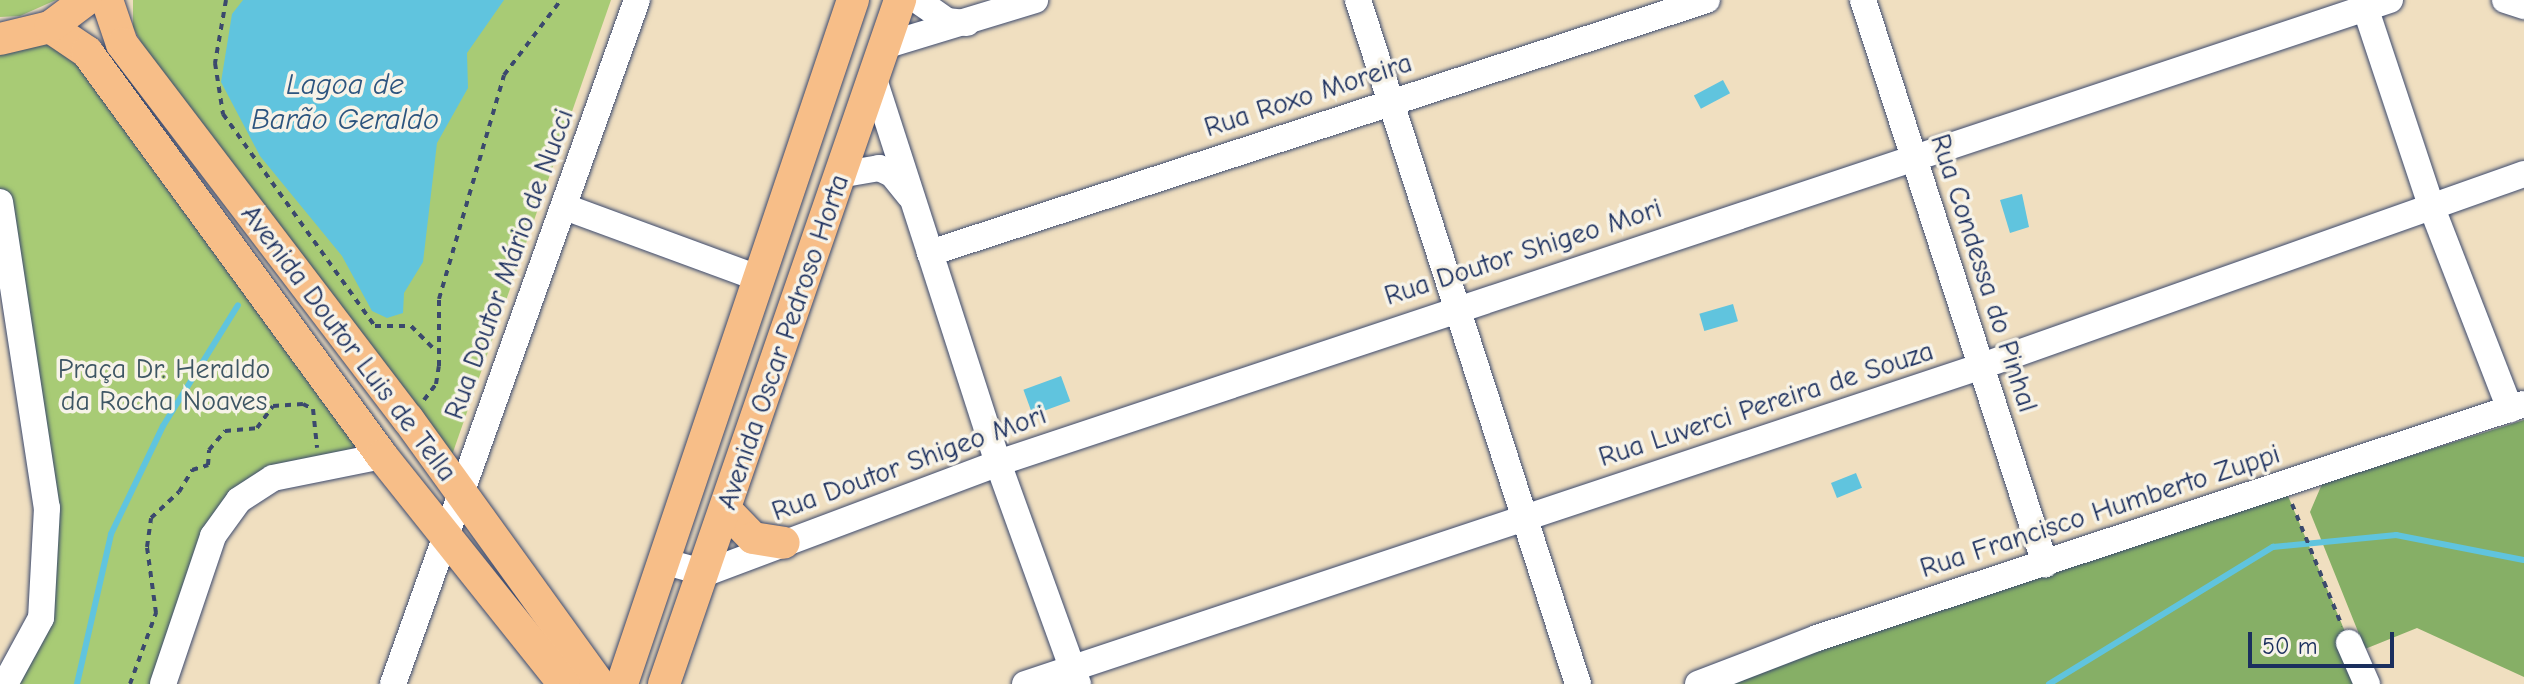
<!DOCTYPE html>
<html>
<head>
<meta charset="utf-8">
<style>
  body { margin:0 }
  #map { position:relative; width:2524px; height:684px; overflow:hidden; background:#f0dfc0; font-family:"Comic Neue",sans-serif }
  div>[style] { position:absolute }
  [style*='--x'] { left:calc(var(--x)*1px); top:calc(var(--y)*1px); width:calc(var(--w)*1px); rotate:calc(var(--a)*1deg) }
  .green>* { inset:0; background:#a8cb75 }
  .forest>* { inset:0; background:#86af66 }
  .water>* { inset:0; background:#60c4de; transform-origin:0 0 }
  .stream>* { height:6px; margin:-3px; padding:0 3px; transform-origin:3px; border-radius:3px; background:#60c4de }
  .path>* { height:4px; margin-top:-2px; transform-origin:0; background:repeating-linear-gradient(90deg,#3b496d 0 6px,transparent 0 12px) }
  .roads { filter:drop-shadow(0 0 2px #3b496d) drop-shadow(0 0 2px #3b496d) }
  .minor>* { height:26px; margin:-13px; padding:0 13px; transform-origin:13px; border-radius:13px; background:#fff }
  .major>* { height:32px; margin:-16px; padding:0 16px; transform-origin:16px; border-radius:16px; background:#f7be88 }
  span { translate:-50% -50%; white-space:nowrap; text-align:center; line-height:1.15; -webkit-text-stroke:7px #f7f3e8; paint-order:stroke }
  .street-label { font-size:28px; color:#1b2f5e }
  .park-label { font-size:28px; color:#3e5664 }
  .water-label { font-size:30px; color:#2c547e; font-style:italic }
  .scale { position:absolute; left:2248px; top:632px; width:146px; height:36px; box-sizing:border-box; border:4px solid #1b2f5e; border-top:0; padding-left:10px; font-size:24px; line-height:28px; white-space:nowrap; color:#1b2f5e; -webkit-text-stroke:6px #f7f3e8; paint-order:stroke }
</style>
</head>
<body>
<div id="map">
  <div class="green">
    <div style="clip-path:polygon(0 0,56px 0,20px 16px,0 17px)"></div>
    <div style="clip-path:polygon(133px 0,611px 0,452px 455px,156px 70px,133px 27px)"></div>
    <div style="clip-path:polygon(50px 27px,382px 456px,239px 500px,163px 684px,5px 684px,41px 618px,47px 508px,0 202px,0 39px)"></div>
  </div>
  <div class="forest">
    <div style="clip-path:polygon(2524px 420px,2524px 677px,2417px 628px,2365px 649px,2310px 512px,2322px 484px)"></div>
    <div style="clip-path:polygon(2283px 484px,2367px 684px,1698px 684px)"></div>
  </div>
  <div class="water">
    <div style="clip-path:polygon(243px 0,504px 0,467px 53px,468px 88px,437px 143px,423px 262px,404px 293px,403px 313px,387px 318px,372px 311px,342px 256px,260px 156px,221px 82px,232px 14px)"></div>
    <div style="left:1723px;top:80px;width:15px;height:33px;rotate:62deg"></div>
    <div style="clip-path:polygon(2022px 194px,2029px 227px,2010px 233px,2000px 200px)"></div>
    <div style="left:1733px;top:304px;width:18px;height:35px;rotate:74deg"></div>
    <div style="left:1061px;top:376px;width:27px;height:40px;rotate:70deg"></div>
    <div style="left:1856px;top:473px;width:16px;height:27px;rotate:68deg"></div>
  </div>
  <div class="stream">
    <div style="--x:77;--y:684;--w:154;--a:-77.2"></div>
    <div style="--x:111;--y:534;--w:120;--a:-64.3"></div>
    <div style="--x:163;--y:426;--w:142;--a:-58.2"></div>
    <div style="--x:2049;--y:684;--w:263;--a:-31.5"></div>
    <div style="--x:2273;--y:547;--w:124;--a:-5.6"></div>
    <div style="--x:2396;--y:535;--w:130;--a:11.1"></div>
  </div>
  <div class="path">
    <div style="--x:226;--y:0;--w:64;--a:99.9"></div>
    <div style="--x:215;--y:63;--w:52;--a:81.1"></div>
    <div style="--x:223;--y:114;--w:261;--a:54.4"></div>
    <div style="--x:375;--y:326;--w:36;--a:0"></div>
    <div style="--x:411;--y:326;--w:35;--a:45"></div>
    <div style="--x:424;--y:400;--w:20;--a:-53"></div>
    <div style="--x:436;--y:384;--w:18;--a:-81"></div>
    <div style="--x:439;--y:366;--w:67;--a:-90"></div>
    <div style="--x:439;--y:299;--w:233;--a:-73.8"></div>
    <div style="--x:504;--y:75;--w:94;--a:-52.8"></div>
    <div style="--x:2292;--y:504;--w:132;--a:67.7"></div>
    <div style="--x:130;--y:684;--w:76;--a:-69.9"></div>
    <div style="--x:156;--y:613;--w:67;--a:-97.8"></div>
    <div style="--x:147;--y:547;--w:29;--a:-82"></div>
    <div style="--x:151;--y:518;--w:38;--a:-43"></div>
    <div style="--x:179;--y:492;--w:26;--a:-59"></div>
    <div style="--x:192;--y:470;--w:17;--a:-17"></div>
    <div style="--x:208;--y:465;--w:15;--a:-86"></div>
    <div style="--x:209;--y:450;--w:25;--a:-50"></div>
    <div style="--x:225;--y:431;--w:32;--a:-5"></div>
    <div style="--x:257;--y:428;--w:27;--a:-54"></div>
    <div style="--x:273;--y:406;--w:30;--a:-4"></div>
    <div style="--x:303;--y:404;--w:11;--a:27"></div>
    <div style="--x:313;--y:409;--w:39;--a:84"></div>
  </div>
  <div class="roads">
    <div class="minor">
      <div style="--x:917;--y:0;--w:37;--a:35"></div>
      <div style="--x:947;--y:21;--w:20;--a:6"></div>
      <div style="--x:1358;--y:0;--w:719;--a:72.17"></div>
      <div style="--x:1863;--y:0;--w:593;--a:72.12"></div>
      <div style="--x:2505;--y:0;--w:20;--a:18"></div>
      <div style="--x:2366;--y:10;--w:209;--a:71.6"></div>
      <div style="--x:2432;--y:208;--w:216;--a:68.8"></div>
      <div style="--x:884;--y:46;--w:158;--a:-16.9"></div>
      <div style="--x:873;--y:76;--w:407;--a:72.1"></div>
      <div style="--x:998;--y:463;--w:235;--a:70.1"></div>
      <div style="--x:839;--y:175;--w:41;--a:-9.9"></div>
      <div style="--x:879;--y:168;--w:14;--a:25"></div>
      <div style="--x:892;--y:174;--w:28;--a:51"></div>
      <div style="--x:0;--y:202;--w:310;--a:81.3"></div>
      <div style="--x:47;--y:508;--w:110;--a:93.1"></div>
      <div style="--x:41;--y:618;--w:75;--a:118.6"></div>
      <div style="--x:565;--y:207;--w:206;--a:20.2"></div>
      <div style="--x:930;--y:253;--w:817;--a:-18.04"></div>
      <div style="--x:666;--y:562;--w:41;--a:15.4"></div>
      <div style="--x:706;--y:573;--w:312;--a:-20.6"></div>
      <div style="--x:998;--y:463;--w:1467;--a:-18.4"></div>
      <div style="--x:2349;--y:643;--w:45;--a:66.3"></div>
      <div style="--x:163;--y:684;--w:156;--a:-71.3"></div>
      <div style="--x:213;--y:536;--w:44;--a:-54.2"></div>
      <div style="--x:239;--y:500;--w:40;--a:-32.9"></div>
      <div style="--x:273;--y:478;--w:111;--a:-11.4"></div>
      <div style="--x:393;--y:684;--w:726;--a:-70.37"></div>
      <div style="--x:1025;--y:684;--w:1005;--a:-18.38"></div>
      <div style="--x:1979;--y:367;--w:578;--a:-19.5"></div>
      <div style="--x:1698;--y:684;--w:128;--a:-21.1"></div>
      <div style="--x:1817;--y:638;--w:745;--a:-18.31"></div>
    </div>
    <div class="major">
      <div style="--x:107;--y:0;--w:46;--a:71.2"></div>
      <div style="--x:122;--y:44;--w:472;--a:52.7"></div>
      <div style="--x:408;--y:419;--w:327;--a:54.2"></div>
      <div style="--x:50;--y:27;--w:45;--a:34"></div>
      <div style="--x:87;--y:52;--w:500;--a:53.86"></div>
      <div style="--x:382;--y:456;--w:292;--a:51.4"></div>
      <div style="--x:0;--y:39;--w:51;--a:-13.5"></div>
      <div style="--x:50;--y:27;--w:45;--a:-36.9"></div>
      <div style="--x:727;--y:511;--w:37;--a:46"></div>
      <div style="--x:753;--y:538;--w:31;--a:9"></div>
      <div style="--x:622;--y:684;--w:722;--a:-71.34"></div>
      <div style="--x:664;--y:684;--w:724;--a:-70.96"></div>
    </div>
  </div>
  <div class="street-label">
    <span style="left:1308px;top:95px;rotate:-18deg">Rua Roxo Moreira</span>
    <span style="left:1523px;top:252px;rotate:-18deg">Rua Doutor Shigeo Mori</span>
    <span style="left:509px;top:264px;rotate:-70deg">Rua Doutor Mário de Nucci</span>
    <span style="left:1984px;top:273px;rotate:72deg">Rua Condessa do Pinhal</span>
    <span style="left:783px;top:342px;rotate:-71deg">Avenida Oscar Pedroso Horta</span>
    <span style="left:349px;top:343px;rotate:53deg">Avenida Doutor Luis de Tella</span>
    <span style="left:1766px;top:404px;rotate:-18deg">Rua Luverci Pereira de Souza</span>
    <span style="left:909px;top:463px;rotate:-20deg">Rua Doutor Shigeo Mori</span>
    <span style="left:2100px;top:511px;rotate:-18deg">Rua Francisco Humberto Zuppi</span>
  </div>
  <div class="park-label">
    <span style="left:164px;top:385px">Praça Dr. Heraldo<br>da Rocha Noaves</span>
  </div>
  <div class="water-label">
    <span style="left:345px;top:102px">Lagoa de<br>Barão Geraldo</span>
  </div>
  <div class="scale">50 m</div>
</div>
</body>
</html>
